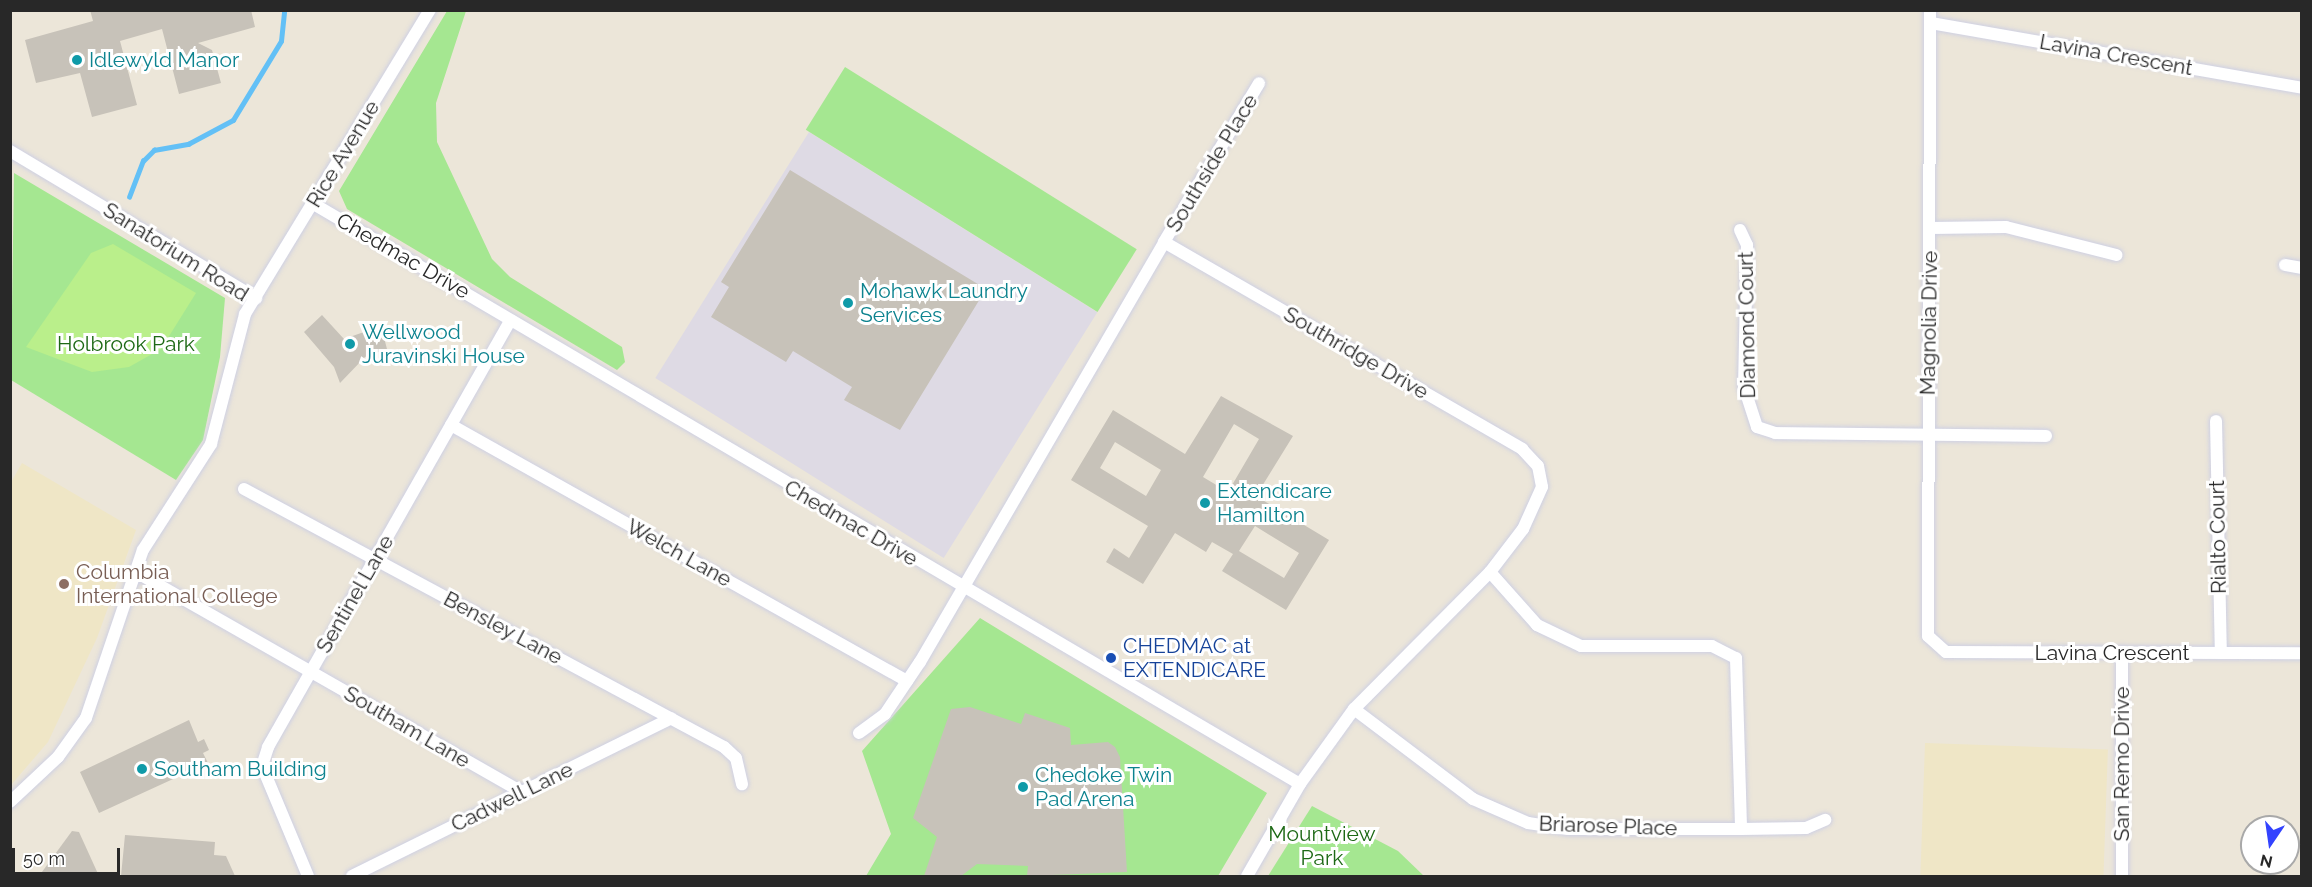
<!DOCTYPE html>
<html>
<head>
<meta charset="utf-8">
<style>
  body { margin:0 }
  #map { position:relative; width:2312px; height:887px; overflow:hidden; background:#ece6d9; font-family:Raleway,sans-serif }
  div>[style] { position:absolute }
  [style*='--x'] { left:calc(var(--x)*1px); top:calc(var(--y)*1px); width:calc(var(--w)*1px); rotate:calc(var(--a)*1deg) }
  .industrial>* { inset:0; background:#dedae4; transform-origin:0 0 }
  .education>* { inset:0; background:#efe6c6; transform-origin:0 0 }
  .green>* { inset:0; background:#a5e791; transform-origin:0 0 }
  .pitch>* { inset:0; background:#baef8b }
  .stream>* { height:4.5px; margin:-2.25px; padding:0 2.25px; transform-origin:2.25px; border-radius:2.25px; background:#63c0f6 }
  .building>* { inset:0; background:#c7c2b9 }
  .roads { filter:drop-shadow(0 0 2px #ced0e3) drop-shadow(0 0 2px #ced0e3) }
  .street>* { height:12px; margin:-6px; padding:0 6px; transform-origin:6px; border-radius:6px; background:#fff }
  .dots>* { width:16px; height:16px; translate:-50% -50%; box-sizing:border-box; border:3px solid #fff; border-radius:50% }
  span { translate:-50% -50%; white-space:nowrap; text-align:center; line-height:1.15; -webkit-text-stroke:6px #fff; paint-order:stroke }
  .street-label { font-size:21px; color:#282828 }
  .culture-label { font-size:21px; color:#0d838f }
  .left { translate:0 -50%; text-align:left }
  .park-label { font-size:21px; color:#1d6915 }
  .education-label { font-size:21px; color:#785e54 }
  .transit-label { font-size:21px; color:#164399 }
  .frame { position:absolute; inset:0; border:12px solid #282828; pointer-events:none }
  .north { position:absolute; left:2240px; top:815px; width:60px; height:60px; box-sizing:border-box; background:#fff; border:2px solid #a9a9a9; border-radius:50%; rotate:193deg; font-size:16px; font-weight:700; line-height:24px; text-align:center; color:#282828 }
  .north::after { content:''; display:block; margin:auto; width:21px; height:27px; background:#3343ff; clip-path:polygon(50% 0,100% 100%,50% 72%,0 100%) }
  .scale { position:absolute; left:12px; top:848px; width:108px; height:27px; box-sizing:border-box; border:3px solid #282828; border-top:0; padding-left:8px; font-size:18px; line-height:21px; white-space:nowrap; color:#282828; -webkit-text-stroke:4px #fff; paint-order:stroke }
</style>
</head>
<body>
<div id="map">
  <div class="industrial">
    <div style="left:809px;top:132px;width:340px;height:290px;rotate:32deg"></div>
  </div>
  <div class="education">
    <div style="clip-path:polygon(22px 463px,136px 530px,97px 638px,48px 742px,11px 785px,10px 484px)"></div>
    <div style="left:1925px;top:743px;width:183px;height:133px;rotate:2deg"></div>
  </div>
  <div class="green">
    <div style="clip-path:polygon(447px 11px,466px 11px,436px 103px,437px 142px,492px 259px,510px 277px,622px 347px,625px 362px,617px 370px,347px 209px,339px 191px)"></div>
    <div style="left:845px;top:67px;width:344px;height:74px;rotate:32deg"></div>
    <div style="clip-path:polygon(14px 173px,225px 298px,220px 357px,203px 440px,176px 480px,11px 380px)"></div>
    <div style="clip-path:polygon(980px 618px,1267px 793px,1218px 876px,866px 876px,891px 834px,862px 751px)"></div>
    <div style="clip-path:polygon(1312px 806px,1398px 851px,1424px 876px,1268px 876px)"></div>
  </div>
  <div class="pitch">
    <div style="clip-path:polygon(113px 244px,196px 293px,161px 349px,129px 367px,92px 372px,26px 347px,91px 253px)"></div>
  </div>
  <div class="stream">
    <div style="--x:129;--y:197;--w:39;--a:-69"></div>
    <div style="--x:143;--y:161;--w:16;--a:-45"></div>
    <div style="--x:154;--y:150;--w:35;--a:-10"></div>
    <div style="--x:188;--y:144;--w:51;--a:-28.1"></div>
    <div style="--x:233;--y:120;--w:92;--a:-58.7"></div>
    <div style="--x:281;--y:41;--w:31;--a:-84"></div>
  </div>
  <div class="building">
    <div style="clip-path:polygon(90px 10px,251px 10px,255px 27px,198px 43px,212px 50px,221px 83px,179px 94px,162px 29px,120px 41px,137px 105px,92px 117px,80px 73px,36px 83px,25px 40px,93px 21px)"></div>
    <div style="clip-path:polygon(790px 170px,986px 289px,900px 430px,844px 400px,852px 387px,793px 351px,786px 362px,711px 317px,729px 287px,721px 282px)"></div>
    <div style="clip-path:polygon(322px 315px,344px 339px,381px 326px,387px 349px,365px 357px,340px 383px,334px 367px,304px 332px)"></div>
    <div style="clip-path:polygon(evenodd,1221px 396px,1293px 436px,1256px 496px,1329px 540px,1286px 610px,1222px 571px,1233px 554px,1212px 542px,1206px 552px,1175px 533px,1143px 584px,1106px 562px,1114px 548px,1129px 558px,1148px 526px,1071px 480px,1113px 410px,1185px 454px,1221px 396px,1234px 424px,1259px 439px,1228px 492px,1203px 477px,1234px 424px,1221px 396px,1115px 442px,1161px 470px,1146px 496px,1100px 468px,1115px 442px,1221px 396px,1255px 526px,1299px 553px,1284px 578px,1239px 551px,1255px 526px)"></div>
    <div style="clip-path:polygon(970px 707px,1021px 724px,1025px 713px,1070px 728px,1071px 745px,1108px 742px,1115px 747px,1120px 757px,1127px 872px,1027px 876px,1028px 866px,977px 864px,961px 876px,924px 876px,937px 837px,913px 818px,951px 709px)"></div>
    <div style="clip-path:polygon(189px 720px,198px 742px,204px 739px,209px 750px,203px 753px,208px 763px,99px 813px,80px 772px)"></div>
    <div style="clip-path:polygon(72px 831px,79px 832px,99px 876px,39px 876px)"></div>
    <div style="clip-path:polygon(125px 835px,215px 842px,214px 855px,226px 856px,235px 876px,121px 876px)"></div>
  </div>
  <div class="roads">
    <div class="street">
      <div style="--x:1930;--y:10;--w:626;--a:90.18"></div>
      <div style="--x:1928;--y:636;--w:24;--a:42"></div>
      <div style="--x:1946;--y:652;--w:356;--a:0.2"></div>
      <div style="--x:1931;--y:23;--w:377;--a:9.9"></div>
      <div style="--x:10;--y:151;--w:287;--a:30.9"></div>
      <div style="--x:312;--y:203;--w:1146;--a:30.46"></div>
      <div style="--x:1300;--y:784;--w:106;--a:119.9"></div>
      <div style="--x:1930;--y:228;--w:76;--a:-0.8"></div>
      <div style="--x:2006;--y:227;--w:114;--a:14.2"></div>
      <div style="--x:1740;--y:230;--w:17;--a:65"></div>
      <div style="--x:1747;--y:245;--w:142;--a:91.2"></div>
      <div style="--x:1744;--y:387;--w:42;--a:72"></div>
      <div style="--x:1757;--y:427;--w:19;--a:18"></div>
      <div style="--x:1775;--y:433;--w:271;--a:0.6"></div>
      <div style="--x:1164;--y:242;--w:185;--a:-59.1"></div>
      <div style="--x:2285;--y:265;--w:17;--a:10"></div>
      <div style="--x:2216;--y:421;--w:232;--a:88.8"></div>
      <div style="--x:451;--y:425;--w:523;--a:29.31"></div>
      <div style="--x:244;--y:489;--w:545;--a:28.26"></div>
      <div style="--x:724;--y:747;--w:16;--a:43"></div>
      <div style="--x:736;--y:758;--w:27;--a:77"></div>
      <div style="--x:136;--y:572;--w:444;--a:29.7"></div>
      <div style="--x:1490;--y:572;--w:71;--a:48.4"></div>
      <div style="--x:1537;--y:625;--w:49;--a:25.5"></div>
      <div style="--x:1581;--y:646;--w:131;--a:0"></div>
      <div style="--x:1712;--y:646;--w:27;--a:27"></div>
      <div style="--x:1736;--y:658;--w:171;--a:88.3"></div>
      <div style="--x:2122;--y:652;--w:224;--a:90"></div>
      <div style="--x:1354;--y:709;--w:149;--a:37.1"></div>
      <div style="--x:1473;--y:799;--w:60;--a:23.6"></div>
      <div style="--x:1528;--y:823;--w:40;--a:8.5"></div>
      <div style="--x:1568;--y:829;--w:173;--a:0"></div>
      <div style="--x:1741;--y:829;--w:65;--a:-0.9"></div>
      <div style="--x:1806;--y:828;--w:21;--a:-23"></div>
      <div style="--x:859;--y:733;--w:32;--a:-36"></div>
      <div style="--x:885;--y:714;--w:63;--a:-56.1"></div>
      <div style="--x:920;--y:662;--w:486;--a:-59.8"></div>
      <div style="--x:1164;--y:242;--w:414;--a:30"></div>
      <div style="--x:1522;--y:449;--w:23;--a:47"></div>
      <div style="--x:1538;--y:466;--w:21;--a:79"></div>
      <div style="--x:1542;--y:487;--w:46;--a:114.3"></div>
      <div style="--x:1523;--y:529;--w:54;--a:127.5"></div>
      <div style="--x:1490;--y:572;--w:193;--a:134.8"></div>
      <div style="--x:1354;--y:709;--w:92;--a:125.8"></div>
      <div style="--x:10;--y:802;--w:66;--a:-43.2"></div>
      <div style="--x:58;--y:757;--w:48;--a:-54.3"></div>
      <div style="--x:86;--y:718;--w:177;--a:-71.3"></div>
      <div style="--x:143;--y:550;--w:126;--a:-57.3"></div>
      <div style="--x:211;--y:444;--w:134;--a:-75.3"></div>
      <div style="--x:245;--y:314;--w:356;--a:-58.7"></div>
      <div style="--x:308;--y:876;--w:119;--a:-112.7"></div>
      <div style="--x:262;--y:766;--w:20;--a:-72"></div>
      <div style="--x:268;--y:747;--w:491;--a:-60.4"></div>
      <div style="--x:352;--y:876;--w:356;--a:-26.3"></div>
    </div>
  </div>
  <div class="dots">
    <div style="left:77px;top:60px;background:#0f9aa8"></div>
    <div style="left:848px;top:303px;background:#0f9aa8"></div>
    <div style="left:350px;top:344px;background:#0f9aa8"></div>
    <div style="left:1205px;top:503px;background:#0f9aa8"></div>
    <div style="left:64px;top:584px;background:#8d6e63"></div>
    <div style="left:1111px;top:658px;background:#1a4fb4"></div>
    <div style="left:142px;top:769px;background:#0f9aa8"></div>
    <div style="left:1023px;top:787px;background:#0f9aa8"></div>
  </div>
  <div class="street-label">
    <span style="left:2116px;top:55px;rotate:10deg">Lavina Crescent</span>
    <span style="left:343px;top:154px;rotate:-59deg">Rice Avenue</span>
    <span style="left:1212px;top:163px;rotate:-59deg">Southside Place</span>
    <span style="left:176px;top:252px;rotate:32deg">Sanatorium Road</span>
    <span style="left:403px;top:256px;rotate:30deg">Chedmac Drive</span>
    <span style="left:1929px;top:323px;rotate:-89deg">Magnolia Drive</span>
    <span style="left:1747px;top:325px;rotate:-91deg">Diamond Court</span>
    <span style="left:1356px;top:353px;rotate:30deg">Southridge Drive</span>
    <span style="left:851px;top:523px;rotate:30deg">Chedmac Drive</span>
    <span style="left:2218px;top:537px;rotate:-91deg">Rialto Court</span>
    <span style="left:679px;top:553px;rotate:29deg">Welch Lane</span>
    <span style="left:355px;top:594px;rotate:-60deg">Sentinel Lane</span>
    <span style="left:503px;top:628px;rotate:28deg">Bensley Lane</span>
    <span style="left:2112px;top:653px">Lavina Crescent</span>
    <span style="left:407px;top:727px;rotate:30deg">Southam Lane</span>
    <span style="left:2122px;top:764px;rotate:-90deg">San Remo Drive</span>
    <span style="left:512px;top:797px;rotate:-26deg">Cadwell Lane</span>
    <span style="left:1608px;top:826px;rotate:2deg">Briarose Place</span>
  </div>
  <div class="culture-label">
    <span class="left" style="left:89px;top:60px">Idlewyld Manor</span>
    <span class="left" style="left:860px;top:303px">Mohawk Laundry<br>Services</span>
    <span class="left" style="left:362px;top:344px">Wellwood<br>Juravinski House</span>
    <span class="left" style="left:1217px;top:503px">Extendicare<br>Hamilton</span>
    <span class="left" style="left:154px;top:769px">Southam Building</span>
    <span class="left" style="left:1035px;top:787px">Chedoke Twin<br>Pad Arena</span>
  </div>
  <div class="park-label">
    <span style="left:126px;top:344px">Holbrook Park</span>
    <span style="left:1322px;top:846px">Mountview<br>Park</span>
  </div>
  <div class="education-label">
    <span class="left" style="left:76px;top:584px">Columbia<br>International College</span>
  </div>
  <div class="transit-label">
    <span class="left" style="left:1123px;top:658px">CHEDMAC at<br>EXTENDICARE</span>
  </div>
  <div class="frame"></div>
  <div class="north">N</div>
  <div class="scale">50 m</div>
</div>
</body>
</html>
